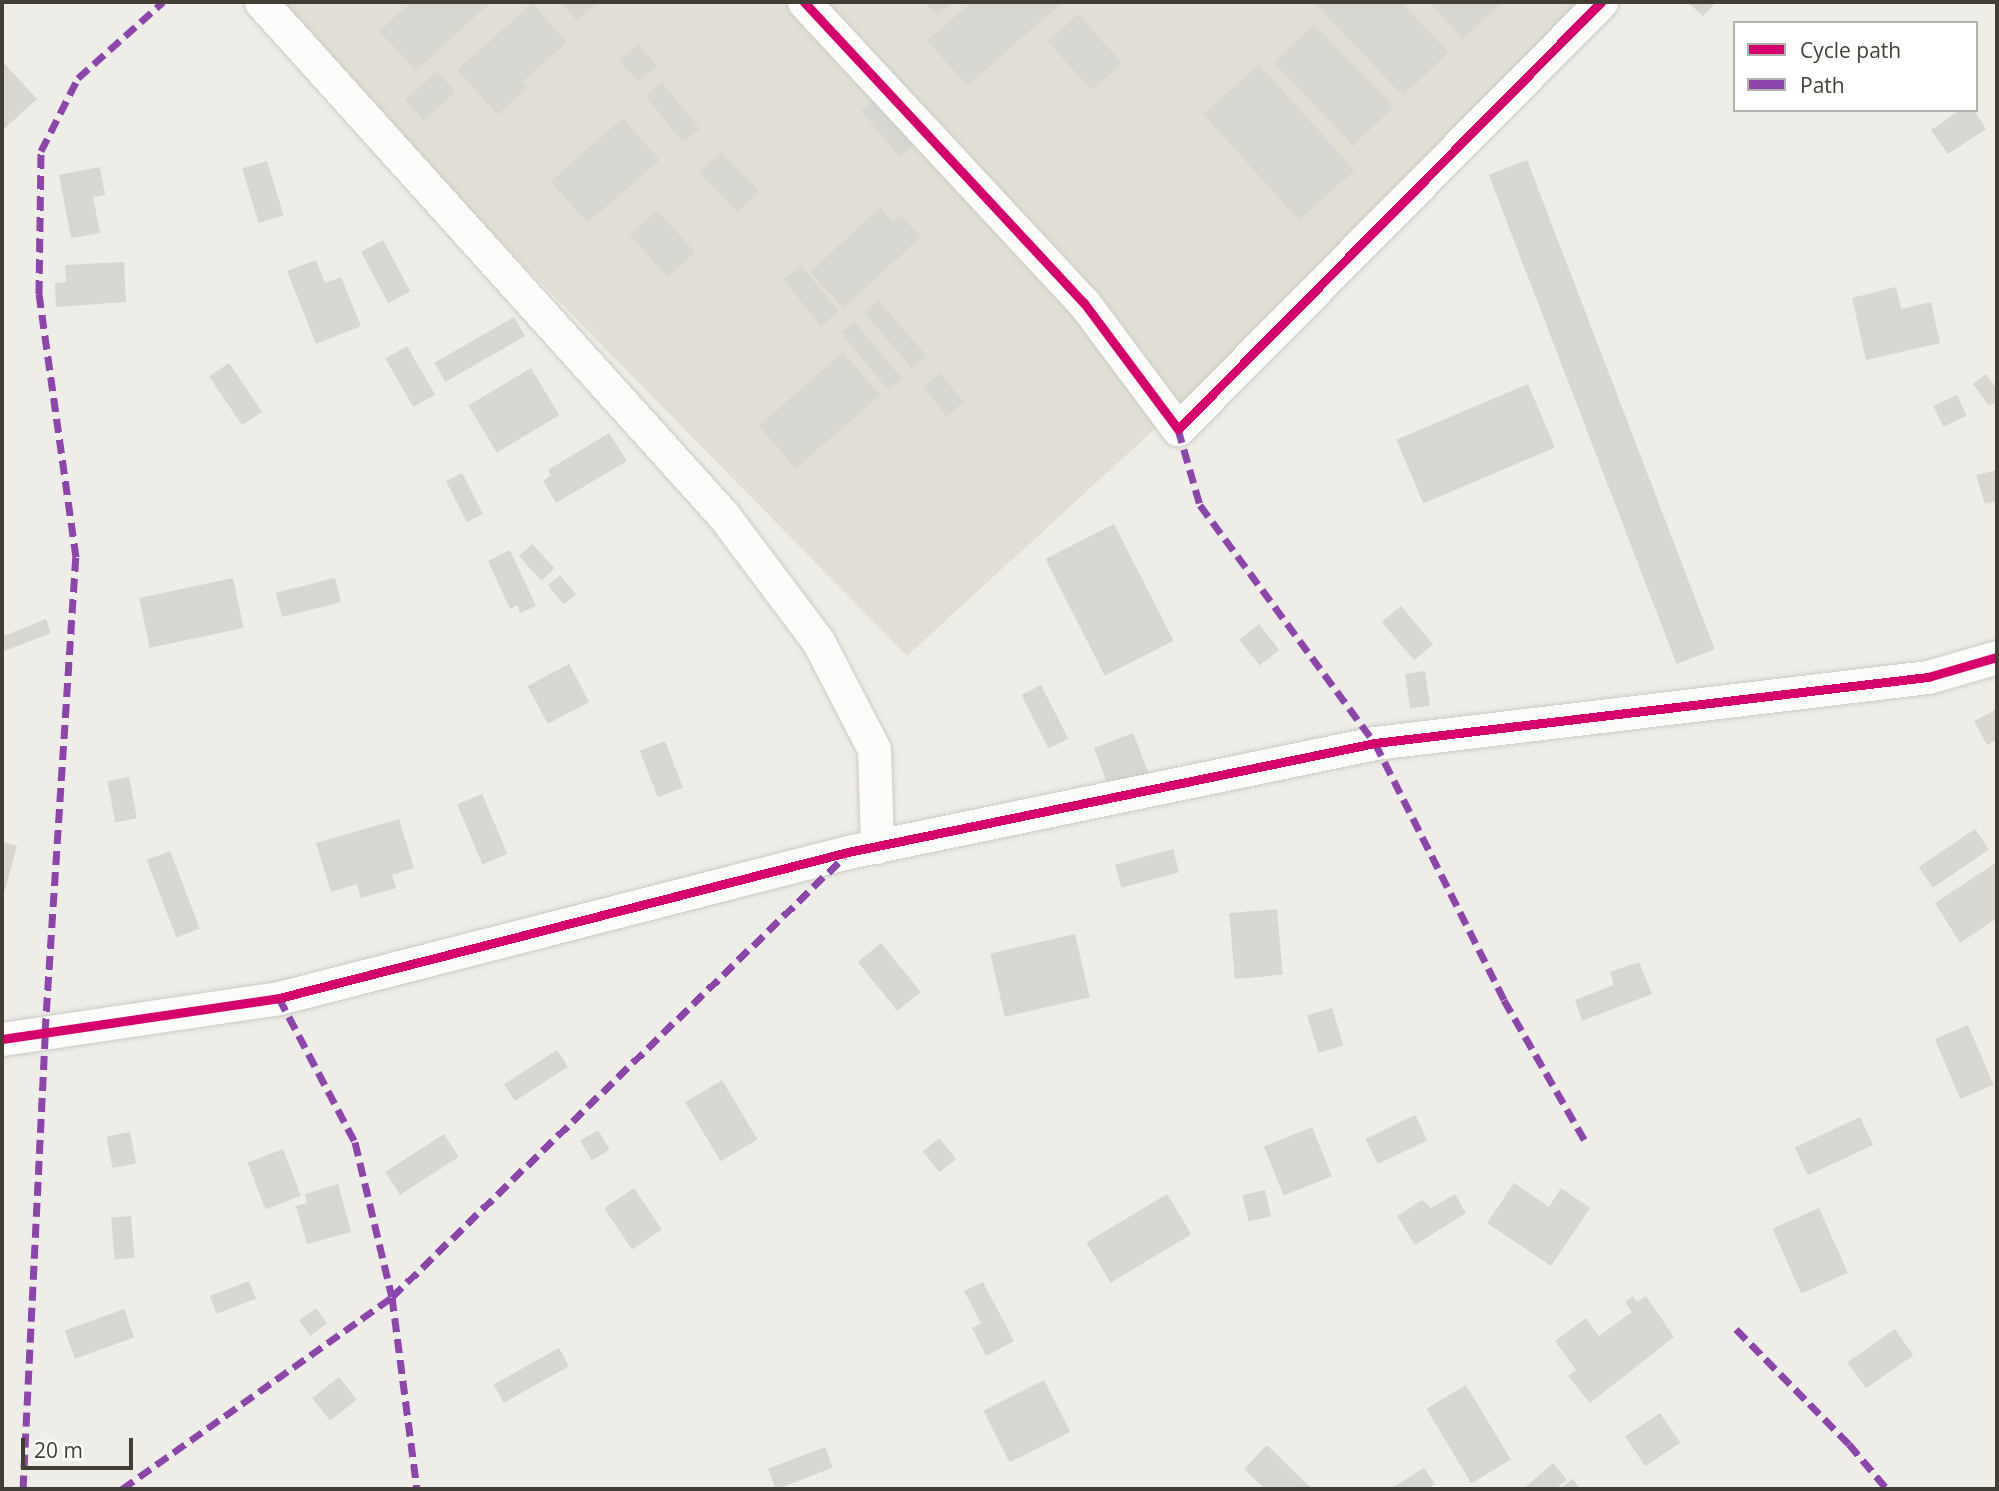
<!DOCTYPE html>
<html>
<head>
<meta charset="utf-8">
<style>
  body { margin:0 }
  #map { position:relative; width:1999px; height:1491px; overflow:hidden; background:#eeede7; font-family:"Open Sans",sans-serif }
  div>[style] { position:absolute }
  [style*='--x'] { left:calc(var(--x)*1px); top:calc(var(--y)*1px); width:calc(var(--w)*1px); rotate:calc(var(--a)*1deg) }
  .residential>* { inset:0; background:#e1dfd5 }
  .building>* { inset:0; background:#d7d6d0; transform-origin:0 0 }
  .roads { filter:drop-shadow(0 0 2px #cccac5) drop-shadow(0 0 2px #cccac5) }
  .minor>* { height:33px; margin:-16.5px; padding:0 16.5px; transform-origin:16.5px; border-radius:16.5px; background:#fcfcfb }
  .quiet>* { height:7px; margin-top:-3.5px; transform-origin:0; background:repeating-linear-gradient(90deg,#8e44ad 0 14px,transparent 0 21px) }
  .cycleway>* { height:9px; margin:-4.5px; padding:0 4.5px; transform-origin:4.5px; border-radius:4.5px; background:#d6006c }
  span { translate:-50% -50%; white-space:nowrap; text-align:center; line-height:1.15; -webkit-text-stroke:7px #fff; paint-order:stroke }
  .frame { position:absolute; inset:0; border:4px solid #423e35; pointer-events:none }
  .legend { position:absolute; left:1733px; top:21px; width:245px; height:91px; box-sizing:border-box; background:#fff; border:2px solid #b3b2ae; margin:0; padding:9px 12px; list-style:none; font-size:21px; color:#423e35 }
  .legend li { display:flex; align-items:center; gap:14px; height:35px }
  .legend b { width:35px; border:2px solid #b3b2ae }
  .scale { position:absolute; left:21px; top:1438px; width:112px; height:32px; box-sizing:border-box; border:4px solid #423e35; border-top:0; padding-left:9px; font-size:21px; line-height:24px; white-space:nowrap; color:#423e35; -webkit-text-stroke:5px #fff; paint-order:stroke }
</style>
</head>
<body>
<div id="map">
  <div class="residential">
    <div style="clip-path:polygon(265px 2px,1621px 2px,907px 656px)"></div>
  </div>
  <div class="building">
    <div style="clip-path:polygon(411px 2px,491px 2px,416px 71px,379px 31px)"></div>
    <div style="clip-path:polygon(560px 2px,598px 2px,577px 21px)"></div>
    <div style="clip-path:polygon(924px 2px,953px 2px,938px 16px)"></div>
    <div style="clip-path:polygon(971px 2px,1061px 2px,1062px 3px,967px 86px,927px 41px)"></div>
    <div style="clip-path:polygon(1313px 2px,1401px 2px,1449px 52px,1403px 96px)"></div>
    <div style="clip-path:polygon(1428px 2px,1502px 2px,1463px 39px)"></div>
    <div style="clip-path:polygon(1687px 2px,1716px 2px,1703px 16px)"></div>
    <div style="clip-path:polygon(532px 3px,567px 42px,523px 82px,528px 87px,498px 115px,457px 70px)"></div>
    <div style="left:1078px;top:14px;width:66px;height:41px;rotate:48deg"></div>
    <div style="left:1314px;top:24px;width:115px;height:56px;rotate:46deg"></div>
    <div style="left:638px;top:44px;width:29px;height:25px;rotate:49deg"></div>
    <div style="clip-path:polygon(2px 61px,37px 99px,2px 131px)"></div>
    <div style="left:1259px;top:64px;width:143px;height:75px;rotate:48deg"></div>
    <div style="left:437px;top:71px;width:28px;height:43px;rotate:48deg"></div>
    <div style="left:662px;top:82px;width:60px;height:22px;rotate:51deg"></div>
    <div style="left:879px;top:96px;width:60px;height:23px;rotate:51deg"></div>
    <div style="clip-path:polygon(1960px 110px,1974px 110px,1986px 129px,1948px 154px,1931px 130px)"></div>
    <div style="left:623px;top:118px;width:56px;height:96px;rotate:49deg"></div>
    <div style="left:721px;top:152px;width:55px;height:30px;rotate:46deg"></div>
    <div style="left:1527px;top:160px;width:524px;height:41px;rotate:69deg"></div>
    <div style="left:267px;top:161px;width:57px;height:26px;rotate:73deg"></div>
    <div style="clip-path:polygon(100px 167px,105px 195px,93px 197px,100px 233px,71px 238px,59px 175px)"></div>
    <div style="clip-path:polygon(880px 207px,893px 222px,901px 215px,921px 237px,844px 308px,810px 272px)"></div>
    <div style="left:657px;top:210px;width:57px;height:37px;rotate:48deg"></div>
    <div style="left:383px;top:240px;width:58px;height:25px;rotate:62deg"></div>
    <div style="clip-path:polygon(316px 260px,325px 283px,341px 277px,361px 326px,316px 344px,287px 271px)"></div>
    <div style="clip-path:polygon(124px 262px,126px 302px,56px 307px,55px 283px,66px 282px,65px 265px)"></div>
    <div style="left:801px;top:265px;width:60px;height:23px;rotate:51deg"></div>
    <div style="clip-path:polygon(1896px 287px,1901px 309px,1931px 302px,1940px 343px,1866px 360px,1852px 298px)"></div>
    <div style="left:878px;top:300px;width:74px;height:19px;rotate:49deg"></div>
    <div style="left:514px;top:317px;width:22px;height:92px;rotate:60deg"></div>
    <div style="left:854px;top:321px;width:75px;height:18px;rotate:50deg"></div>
    <div style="left:407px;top:346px;width:56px;height:25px;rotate:60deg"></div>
    <div style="left:843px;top:352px;width:57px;height:112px;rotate:49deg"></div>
    <div style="left:229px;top:363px;width:59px;height:24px;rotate:56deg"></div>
    <div style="left:531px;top:368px;width:55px;height:73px;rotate:59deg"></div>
    <div style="left:940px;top:373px;width:38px;height:22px;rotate:51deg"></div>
    <div style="clip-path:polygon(1986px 374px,1997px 389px,1997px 401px,1989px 406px,1973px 384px)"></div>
    <div style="left:1528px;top:384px;width:69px;height:143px;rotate:67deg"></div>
    <div style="left:1957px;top:395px;width:23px;height:26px;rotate:65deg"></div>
    <div style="clip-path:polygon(609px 433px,627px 461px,556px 503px,543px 481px,551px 475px,548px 470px)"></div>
    <div style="clip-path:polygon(1997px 470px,1997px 501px,1985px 504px,1976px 475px)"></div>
    <div style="left:462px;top:473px;width:46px;height:18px;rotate:63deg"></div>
    <div style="left:1114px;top:524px;width:131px;height:77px;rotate:63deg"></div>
    <div style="left:532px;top:544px;width:33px;height:18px;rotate:47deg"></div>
    <div style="clip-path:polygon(510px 550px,536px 606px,520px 613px,517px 605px,510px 609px,488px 561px)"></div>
    <div style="left:560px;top:575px;width:25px;height:16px;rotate:50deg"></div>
    <div style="left:233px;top:578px;width:51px;height:96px;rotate:78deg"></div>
    <div style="left:335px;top:578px;width:25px;height:61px;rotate:76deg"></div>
    <div style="left:1401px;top:606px;width:50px;height:25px;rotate:50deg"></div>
    <div style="clip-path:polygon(46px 619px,51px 633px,2px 652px,2px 637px)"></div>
    <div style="left:1259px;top:624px;width:33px;height:25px;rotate:52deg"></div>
    <div style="left:569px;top:664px;width:43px;height:47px;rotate:62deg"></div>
    <div style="left:1425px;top:671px;width:35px;height:20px;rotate:82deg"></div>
    <div style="left:1041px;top:685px;width:60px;height:22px;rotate:63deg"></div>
    <div style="clip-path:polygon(1997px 709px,1997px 740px,1987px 745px,1974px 721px)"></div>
    <div style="left:1133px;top:733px;width:43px;height:42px;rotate:69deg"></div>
    <div style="left:665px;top:741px;width:50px;height:27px;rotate:69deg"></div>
    <div style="left:129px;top:777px;width:42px;height:22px;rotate:79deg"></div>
    <div style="left:482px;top:794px;width:65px;height:27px;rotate:67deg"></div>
    <div style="clip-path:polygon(399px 819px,414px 868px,392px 875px,396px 888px,361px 898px,357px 884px,331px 892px,316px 843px)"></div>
    <div style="left:1975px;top:829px;width:25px;height:68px;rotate:56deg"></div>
    <div style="clip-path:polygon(2px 842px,17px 846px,5px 890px,2px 889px)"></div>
    <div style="left:1173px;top:849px;width:24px;height:60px;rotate:75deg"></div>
    <div style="left:170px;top:851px;width:83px;height:25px;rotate:69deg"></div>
    <div style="clip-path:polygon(1997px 862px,1997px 918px,1960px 943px,1935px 903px)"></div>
    <div style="left:1277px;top:909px;width:66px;height:48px;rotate:85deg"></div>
    <div style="left:1075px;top:934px;width:65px;height:87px;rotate:77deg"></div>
    <div style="left:881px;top:943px;width:63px;height:30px;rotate:51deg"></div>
    <div style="clip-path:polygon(1639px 962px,1652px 994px,1582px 1021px,1575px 1000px,1614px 985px,1610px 972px)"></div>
    <div style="left:1332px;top:1008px;width:39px;height:26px;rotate:73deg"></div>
    <div style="left:1968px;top:1025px;width:65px;height:36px;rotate:67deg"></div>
    <div style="left:557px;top:1050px;width:20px;height:63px;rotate:57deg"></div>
    <div style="left:722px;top:1080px;width:69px;height:43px;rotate:59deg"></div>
    <div style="left:1415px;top:1115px;width:28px;height:55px;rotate:64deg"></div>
    <div style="left:1860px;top:1117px;width:31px;height:72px;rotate:65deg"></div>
    <div style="left:1312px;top:1127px;width:53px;height:52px;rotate:68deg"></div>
    <div style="left:598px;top:1130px;width:23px;height:21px;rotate:59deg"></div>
    <div style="left:130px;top:1132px;width:32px;height:24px;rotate:79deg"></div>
    <div style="left:444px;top:1134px;width:27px;height:70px;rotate:57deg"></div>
    <div style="left:939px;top:1138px;width:27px;height:21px;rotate:51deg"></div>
    <div style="left:283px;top:1149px;width:50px;height:38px;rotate:69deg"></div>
    <div style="clip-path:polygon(1514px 1183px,1549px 1207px,1561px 1188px,1590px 1208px,1551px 1266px,1487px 1223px)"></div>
    <div style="clip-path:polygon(338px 1184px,351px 1232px,307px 1244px,296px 1206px,307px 1203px,305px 1194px)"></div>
    <div style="left:634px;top:1188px;width:50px;height:36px;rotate:56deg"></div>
    <div style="left:1265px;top:1190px;width:27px;height:23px;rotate:77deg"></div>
    <div style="left:1167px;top:1194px;width:47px;height:94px;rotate:59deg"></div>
    <div style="clip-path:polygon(1455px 1194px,1466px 1213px,1415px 1245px,1397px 1216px,1422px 1200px,1431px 1208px)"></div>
    <div style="left:1819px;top:1208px;width:71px;height:51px;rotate:66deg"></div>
    <div style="left:131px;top:1216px;width:42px;height:20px;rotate:85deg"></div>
    <div style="left:249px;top:1281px;width:19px;height:42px;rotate:69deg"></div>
    <div style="clip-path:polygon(983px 1282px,1014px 1341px,986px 1356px,972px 1328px,981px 1323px,964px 1291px)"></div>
    <div style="clip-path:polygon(1633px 1296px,1637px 1302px,1646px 1296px,1674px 1337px,1590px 1403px,1568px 1376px,1576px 1370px,1555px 1341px,1586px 1318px,1599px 1336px,1632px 1312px,1625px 1302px)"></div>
    <div style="left:316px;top:1308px;width:19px;height:21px;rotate:54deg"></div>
    <div style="left:124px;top:1309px;width:30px;height:63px;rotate:70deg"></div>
    <div style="left:1895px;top:1329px;width:32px;height:58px;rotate:55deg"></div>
    <div style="left:559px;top:1348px;width:21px;height:75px;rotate:61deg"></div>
    <div style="left:339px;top:1377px;width:29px;height:34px;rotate:52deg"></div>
    <div style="left:1044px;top:1380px;width:58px;height:68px;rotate:63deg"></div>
    <div style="left:1466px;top:1385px;width:87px;height:46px;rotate:59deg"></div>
    <div style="left:1660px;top:1413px;width:36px;height:42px;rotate:56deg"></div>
    <div style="clip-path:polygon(1267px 1445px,1312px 1489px,1265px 1489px,1244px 1469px)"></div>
    <div style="left:825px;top:1447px;width:22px;height:61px;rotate:69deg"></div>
    <div style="clip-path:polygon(1553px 1463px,1567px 1480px,1555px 1489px,1523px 1489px)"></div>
    <div style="clip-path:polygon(1424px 1468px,1435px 1484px,1426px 1489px,1390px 1489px)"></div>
    <div style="clip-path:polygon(1572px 1479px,1581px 1489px,1560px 1489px)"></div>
  </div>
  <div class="roads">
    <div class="minor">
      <div style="--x:261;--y:2;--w:692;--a:47.99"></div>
      <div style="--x:724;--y:516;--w:156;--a:53.1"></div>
      <div style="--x:818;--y:641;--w:122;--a:62.6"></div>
      <div style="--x:874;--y:749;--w:98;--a:88.2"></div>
      <div style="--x:804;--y:2;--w:411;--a:47.1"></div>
      <div style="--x:1084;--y:303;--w:157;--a:53.3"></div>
      <div style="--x:1178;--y:429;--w:601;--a:-45.27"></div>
      <div style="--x:2;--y:1039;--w:280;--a:-8.4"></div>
      <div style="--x:279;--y:998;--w:587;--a:-14.39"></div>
      <div style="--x:848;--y:852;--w:538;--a:-11.69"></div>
      <div style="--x:1375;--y:743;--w:557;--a:-6.81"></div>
      <div style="--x:1928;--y:677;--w:72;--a:-16.2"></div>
    </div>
  </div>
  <div class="quiet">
    <div style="--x:1178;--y:429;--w:79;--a:73.9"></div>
    <div style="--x:1200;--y:505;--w:295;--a:53.7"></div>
    <div style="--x:1375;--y:743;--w:288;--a:63.3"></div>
    <div style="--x:1504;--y:1000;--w:163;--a:60.1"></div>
    <div style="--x:279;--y:998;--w:163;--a:62.2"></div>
    <div style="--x:355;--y:1142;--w:159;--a:76.6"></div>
    <div style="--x:392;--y:1297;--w:194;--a:82.6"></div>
    <div style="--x:1736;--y:1329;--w:161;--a:45.5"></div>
    <div style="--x:1849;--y:1444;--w:59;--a:49.8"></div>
    <div style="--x:23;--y:1489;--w:458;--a:-87.2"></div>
    <div style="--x:45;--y:1032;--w:476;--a:-86.3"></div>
    <div style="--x:76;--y:557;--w:266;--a:-98"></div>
    <div style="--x:39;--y:294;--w:143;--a:-89.2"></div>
    <div style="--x:41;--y:151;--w:82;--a:-63.1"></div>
    <div style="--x:78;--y:78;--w:114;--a:-41.8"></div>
    <div style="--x:122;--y:1489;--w:331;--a:-35.4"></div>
    <div style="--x:392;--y:1297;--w:631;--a:-44.23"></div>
  </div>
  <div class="cycleway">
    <div style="--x:804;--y:2;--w:411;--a:47.1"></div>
    <div style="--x:1084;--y:303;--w:157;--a:53.3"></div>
    <div style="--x:1178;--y:429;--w:601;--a:-45.27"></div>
    <div style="--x:2;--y:1039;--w:280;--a:-8.4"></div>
    <div style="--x:279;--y:998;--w:587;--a:-14.39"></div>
    <div style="--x:848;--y:852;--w:538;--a:-11.69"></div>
    <div style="--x:1375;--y:743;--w:557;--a:-6.81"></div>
    <div style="--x:1928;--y:677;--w:72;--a:-16.2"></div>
  </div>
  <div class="frame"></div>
  <ul class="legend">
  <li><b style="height:9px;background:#d6006c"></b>Cycle path</li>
  <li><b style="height:9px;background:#8e44ad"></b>Path</li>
  </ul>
  <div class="scale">20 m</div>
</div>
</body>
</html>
